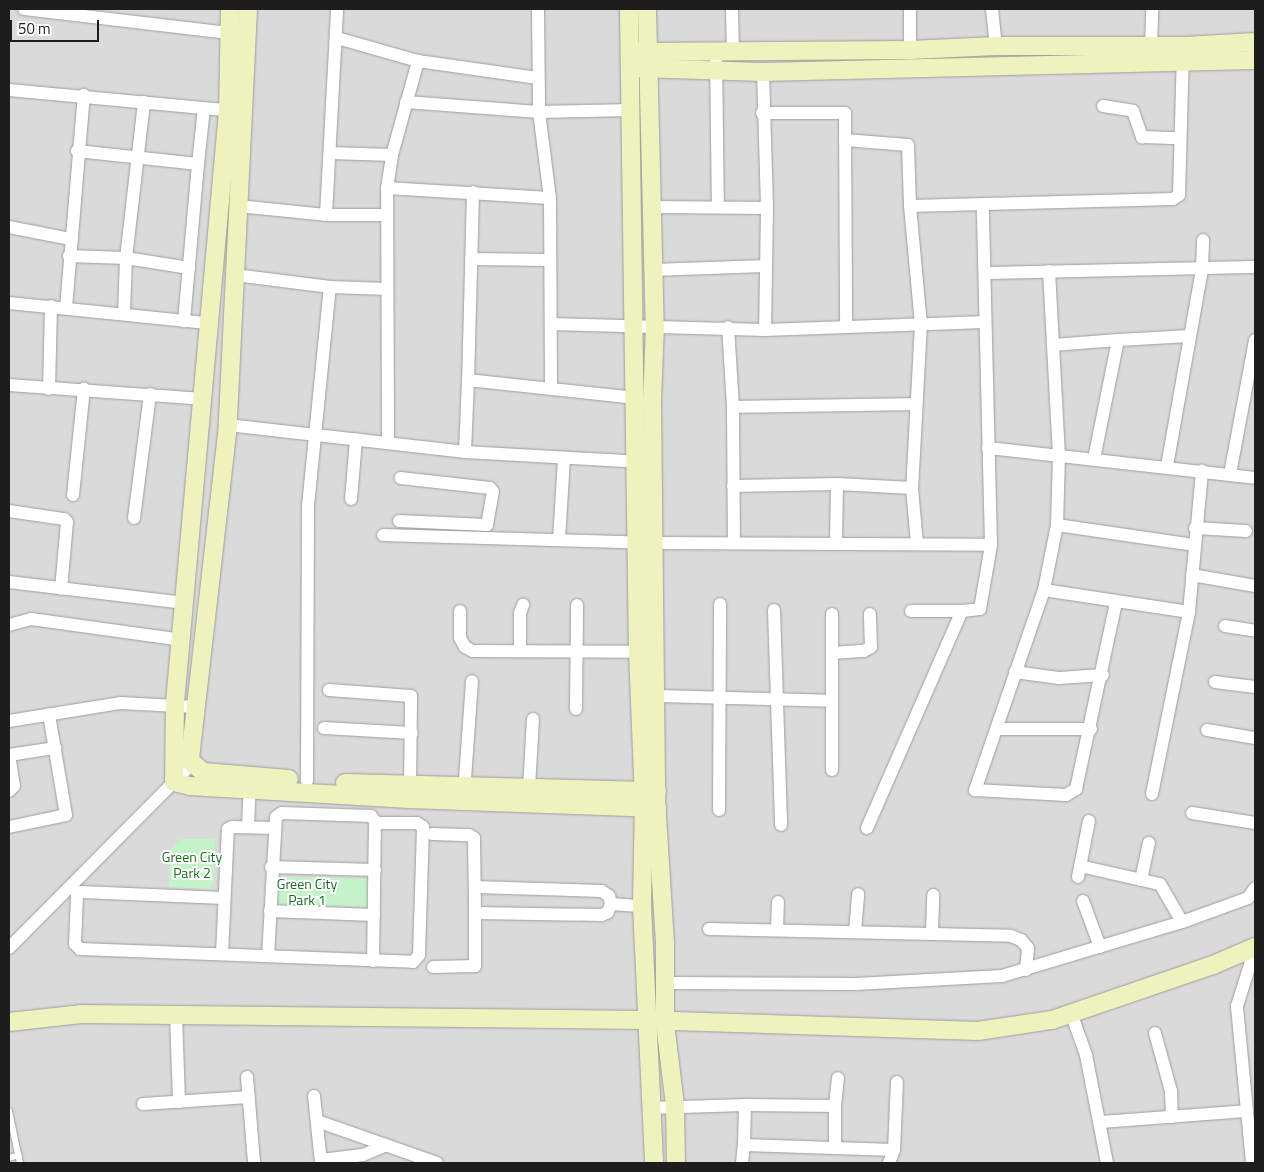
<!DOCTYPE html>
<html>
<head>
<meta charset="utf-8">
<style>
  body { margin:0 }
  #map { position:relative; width:1264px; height:1172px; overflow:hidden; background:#edeae4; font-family:"Titillium Web",sans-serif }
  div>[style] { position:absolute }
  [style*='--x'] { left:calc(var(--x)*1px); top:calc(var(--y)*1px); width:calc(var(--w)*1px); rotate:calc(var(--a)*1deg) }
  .residential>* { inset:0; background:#dbdada; transform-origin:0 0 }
  .park>* { inset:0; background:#c5f3c9; transform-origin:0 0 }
  .roads { filter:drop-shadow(0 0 1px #9e9e9e) drop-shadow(0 0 1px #9e9e9e) }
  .lane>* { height:6px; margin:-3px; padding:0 3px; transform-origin:3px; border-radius:3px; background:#fff }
  .street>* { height:12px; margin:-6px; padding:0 6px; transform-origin:6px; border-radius:6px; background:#fff }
  .secondary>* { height:18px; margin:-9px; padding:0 9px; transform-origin:9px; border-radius:9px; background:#eef2bd }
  span { translate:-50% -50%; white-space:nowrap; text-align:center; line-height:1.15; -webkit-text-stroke:4px #fff; paint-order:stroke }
  .park-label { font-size:14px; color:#186e20 }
  .frame { position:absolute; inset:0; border:10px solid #1d1d1d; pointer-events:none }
  .scale { position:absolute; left:10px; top:20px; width:89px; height:22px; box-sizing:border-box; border:2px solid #1d1d1d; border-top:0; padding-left:6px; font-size:15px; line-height:18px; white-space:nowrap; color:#1d1d1d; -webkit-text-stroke:4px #fff; paint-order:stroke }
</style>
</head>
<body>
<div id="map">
  <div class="residential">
    <div style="left:9px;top:9px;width:1246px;height:1154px"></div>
  </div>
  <div class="park">
    <div style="clip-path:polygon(180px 839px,215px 839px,214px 880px,210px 889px,169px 887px,170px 850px)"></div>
    <div style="left:271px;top:877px;width:104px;height:28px;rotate:1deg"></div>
  </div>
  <div class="roads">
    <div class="lane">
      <div style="--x:9;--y:1111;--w:53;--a:78.1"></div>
      <div style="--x:9;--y:1158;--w:10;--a:-17"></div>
    </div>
    <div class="street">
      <div style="--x:24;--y:9;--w:215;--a:6.7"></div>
      <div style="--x:538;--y:9;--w:103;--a:89.4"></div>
      <div style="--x:539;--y:112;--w:87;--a:82.7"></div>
      <div style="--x:550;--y:198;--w:191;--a:89.7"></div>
      <div style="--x:732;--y:9;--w:44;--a:88.7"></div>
      <div style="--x:910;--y:9;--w:41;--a:90"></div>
      <div style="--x:992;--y:9;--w:37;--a:84"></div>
      <div style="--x:337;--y:38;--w:84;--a:15.9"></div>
      <div style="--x:418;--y:61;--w:121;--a:8.1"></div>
      <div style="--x:1151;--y:46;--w:37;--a:-88"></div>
      <div style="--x:716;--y:53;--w:154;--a:89.3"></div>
      <div style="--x:763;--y:72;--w:136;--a:88.3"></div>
      <div style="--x:767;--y:208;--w:122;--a:90.9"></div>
      <div style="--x:9;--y:90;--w:227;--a:5.3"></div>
      <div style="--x:406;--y:102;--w:133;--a:4.3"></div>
      <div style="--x:539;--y:112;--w:92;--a:-1.2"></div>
      <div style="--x:1103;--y:106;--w:30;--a:9"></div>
      <div style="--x:1133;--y:111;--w:28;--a:71"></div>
      <div style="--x:1142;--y:137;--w:37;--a:2"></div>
      <div style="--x:762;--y:113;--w:83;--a:0"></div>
      <div style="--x:845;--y:113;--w:214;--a:89.7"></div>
      <div style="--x:845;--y:140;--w:63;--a:4.5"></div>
      <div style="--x:908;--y:145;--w:61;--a:88.1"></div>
      <div style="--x:910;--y:206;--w:119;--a:84.7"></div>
      <div style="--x:921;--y:324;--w:164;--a:93.1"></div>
      <div style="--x:912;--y:488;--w:56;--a:84.9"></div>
      <div style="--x:77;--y:151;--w:122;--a:6.1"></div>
      <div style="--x:198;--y:164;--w:158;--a:95.1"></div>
      <div style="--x:330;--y:153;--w:62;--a:1.8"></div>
      <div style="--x:198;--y:164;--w:56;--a:-83.9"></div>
      <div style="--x:387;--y:188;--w:163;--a:3.5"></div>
      <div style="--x:473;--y:192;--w:188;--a:91.5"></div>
      <div style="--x:468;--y:380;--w:169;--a:6.1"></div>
      <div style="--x:238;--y:206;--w:88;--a:5.8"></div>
      <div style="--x:326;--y:215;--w:61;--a:0"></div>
      <div style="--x:910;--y:206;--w:263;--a:-1.5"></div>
      <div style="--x:1173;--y:199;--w:7;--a:-34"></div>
      <div style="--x:1179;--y:195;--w:141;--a:-88.4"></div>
      <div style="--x:651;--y:207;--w:116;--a:0.5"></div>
      <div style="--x:326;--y:215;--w:206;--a:-86.9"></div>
      <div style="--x:9;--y:227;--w:63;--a:11"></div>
      <div style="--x:69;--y:256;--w:57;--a:2"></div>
      <div style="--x:126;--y:258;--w:64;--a:9"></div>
      <div style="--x:471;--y:259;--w:79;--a:0.7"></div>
      <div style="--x:653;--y:270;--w:112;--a:-2"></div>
      <div style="--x:1049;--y:271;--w:184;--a:86.9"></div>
      <div style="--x:1059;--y:455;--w:70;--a:91.6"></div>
      <div style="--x:1057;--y:525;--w:66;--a:101.3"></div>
      <div style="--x:1044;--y:590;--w:212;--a:109"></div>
      <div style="--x:975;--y:790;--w:91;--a:3.1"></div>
      <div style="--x:1066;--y:795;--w:12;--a:-31"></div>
      <div style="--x:1076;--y:789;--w:190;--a:-77.9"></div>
      <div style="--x:985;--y:273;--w:270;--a:-1.3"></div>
      <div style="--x:235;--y:275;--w:96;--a:7.2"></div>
      <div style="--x:330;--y:287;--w:57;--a:2"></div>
      <div style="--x:9;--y:303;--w:199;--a:5.8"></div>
      <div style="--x:66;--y:308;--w:214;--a:-85.2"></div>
      <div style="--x:124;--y:313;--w:55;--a:-87.9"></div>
      <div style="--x:126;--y:258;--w:157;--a:-83.4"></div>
      <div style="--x:551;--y:324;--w:214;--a:1.6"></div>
      <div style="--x:765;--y:330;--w:220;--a:-2.1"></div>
      <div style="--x:728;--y:327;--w:80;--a:86.4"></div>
      <div style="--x:733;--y:407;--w:182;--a:-0.9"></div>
      <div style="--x:1053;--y:345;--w:65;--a:-4.4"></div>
      <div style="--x:9;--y:385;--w:194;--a:4.1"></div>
      <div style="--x:49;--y:389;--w:83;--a:-88.6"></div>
      <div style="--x:733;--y:407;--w:136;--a:89.6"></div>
      <div style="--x:228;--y:425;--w:239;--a:6.5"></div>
      <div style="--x:465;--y:452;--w:178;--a:3.2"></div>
      <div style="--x:388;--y:442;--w:254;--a:-90.2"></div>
      <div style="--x:387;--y:188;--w:33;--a:-81"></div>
      <div style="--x:392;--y:155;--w:98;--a:-74.5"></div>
      <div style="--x:988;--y:448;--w:269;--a:6.4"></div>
      <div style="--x:465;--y:452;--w:72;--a:-87.6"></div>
      <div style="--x:1094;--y:459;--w:121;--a:-78.6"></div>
      <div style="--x:1118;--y:340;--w:72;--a:-3.2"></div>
      <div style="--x:1167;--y:466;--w:199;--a:-79.9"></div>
      <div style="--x:1202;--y:270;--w:30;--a:-88"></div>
      <div style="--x:1230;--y:474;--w:136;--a:-79.4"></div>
      <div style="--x:733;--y:486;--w:104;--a:-1.1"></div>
      <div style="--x:837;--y:484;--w:75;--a:3.1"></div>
      <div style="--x:73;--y:495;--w:107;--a:-84.1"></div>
      <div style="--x:351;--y:499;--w:60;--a:-85.2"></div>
      <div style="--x:9;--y:511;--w:56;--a:8.3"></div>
      <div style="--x:64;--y:519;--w:4;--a:45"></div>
      <div style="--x:67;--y:522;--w:67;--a:95.1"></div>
      <div style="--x:134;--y:518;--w:125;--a:-82.6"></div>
      <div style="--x:399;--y:521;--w:88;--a:2.6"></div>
      <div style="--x:487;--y:525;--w:34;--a:-80"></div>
      <div style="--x:493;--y:492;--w:5;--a:-127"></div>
      <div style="--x:490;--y:488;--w:90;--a:-173.6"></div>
      <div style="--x:1057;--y:525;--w:138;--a:8.3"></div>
      <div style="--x:1195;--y:528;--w:51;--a:3.4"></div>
      <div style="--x:383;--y:535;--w:271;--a:1.7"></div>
      <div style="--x:654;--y:543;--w:337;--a:0.3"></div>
      <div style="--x:559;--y:540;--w:82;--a:-86.5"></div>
      <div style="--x:836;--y:542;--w:58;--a:-89"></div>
      <div style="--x:1192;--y:575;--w:64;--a:9.9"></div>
      <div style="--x:9;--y:582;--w:177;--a:6.8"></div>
      <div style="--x:1044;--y:590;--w:147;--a:8.6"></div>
      <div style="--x:774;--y:610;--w:215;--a:88.1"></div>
      <div style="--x:460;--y:611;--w:27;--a:90"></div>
      <div style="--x:460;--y:638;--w:10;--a:61"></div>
      <div style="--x:465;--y:647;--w:9;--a:27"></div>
      <div style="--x:473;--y:651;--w:165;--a:0.3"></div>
      <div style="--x:911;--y:611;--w:51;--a:0"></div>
      <div style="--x:9;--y:625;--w:23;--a:-15"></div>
      <div style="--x:31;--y:619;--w:153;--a:7.9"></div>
      <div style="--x:1225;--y:626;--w:30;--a:9"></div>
      <div style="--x:520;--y:650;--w:37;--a:-90"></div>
      <div style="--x:520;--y:613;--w:9;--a:-69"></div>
      <div style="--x:832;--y:653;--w:32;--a:-4"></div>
      <div style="--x:864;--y:651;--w:8;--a:-30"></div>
      <div style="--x:871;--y:647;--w:33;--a:-92"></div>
      <div style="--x:1015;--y:672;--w:44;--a:7.8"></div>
      <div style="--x:1059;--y:678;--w:44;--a:-3.9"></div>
      <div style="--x:1215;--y:682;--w:40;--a:7.1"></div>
      <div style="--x:329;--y:690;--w:82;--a:4.2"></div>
      <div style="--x:411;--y:696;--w:90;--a:90.6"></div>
      <div style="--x:657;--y:696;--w:175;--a:1.6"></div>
      <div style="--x:576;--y:709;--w:104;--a:-89.4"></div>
      <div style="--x:9;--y:721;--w:112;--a:-9.2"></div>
      <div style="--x:120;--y:703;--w:76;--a:3"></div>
      <div style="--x:324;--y:728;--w:88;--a:3.3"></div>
      <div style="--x:997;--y:729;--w:94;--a:0"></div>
      <div style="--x:1207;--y:730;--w:49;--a:9.5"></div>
      <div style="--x:9;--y:755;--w:47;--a:-8.7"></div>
      <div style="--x:832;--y:770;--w:156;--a:-90"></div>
      <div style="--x:307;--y:781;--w:275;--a:-89.8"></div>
      <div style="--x:308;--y:506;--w:220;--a:-84.3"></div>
      <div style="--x:529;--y:788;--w:69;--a:-86.7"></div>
      <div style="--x:9;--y:791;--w:7;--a:-45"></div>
      <div style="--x:14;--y:786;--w:31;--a:-99"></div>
      <div style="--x:464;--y:793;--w:112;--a:-85.9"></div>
      <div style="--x:1152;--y:794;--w:186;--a:-78.5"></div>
      <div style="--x:1189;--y:612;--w:142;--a:-84.7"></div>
      <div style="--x:719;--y:810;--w:206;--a:-89.7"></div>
      <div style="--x:1192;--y:813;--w:64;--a:9"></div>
      <div style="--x:9;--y:827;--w:58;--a:-11.9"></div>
      <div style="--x:66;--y:815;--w:102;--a:-99.6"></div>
      <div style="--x:248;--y:827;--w:45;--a:-87.5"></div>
      <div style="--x:867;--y:828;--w:237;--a:-66.4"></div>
      <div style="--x:962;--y:611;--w:18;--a:-6"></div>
      <div style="--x:980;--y:609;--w:65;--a:-80.2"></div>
      <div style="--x:991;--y:545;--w:339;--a:-91.4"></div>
      <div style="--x:432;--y:834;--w:37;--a:2"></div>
      <div style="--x:469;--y:835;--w:6;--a:31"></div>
      <div style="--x:474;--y:838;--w:75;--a:89.2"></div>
      <div style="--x:475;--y:913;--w:53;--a:90"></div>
      <div style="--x:475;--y:966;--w:42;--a:178.6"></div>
      <div style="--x:1080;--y:866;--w:82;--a:12.7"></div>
      <div style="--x:1160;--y:884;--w:44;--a:59.9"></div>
      <div style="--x:271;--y:867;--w:104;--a:1.7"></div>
      <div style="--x:1078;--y:877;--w:57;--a:-78.9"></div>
      <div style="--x:1141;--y:880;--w:38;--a:-78"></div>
      <div style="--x:475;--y:887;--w:127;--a:1.8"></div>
      <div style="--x:602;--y:891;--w:9;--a:36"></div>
      <div style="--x:609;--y:896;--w:8;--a:76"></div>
      <div style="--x:611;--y:904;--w:9;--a:111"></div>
      <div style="--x:608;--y:912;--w:7;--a:153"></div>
      <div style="--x:602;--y:915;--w:127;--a:-179.1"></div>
      <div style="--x:224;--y:898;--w:143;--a:-177.6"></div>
      <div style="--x:81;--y:892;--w:6;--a:135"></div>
      <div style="--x:77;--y:896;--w:48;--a:92.4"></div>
      <div style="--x:75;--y:944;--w:7;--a:45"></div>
      <div style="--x:80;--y:949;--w:333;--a:2.2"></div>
      <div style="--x:413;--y:962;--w:9;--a:-49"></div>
      <div style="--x:419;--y:955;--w:128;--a:-88.2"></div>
      <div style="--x:423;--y:827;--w:7;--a:-146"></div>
      <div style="--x:417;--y:823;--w:42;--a:180"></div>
      <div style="--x:1083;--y:901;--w:49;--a:69.7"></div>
      <div style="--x:611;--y:904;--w:31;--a:4"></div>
      <div style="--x:270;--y:911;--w:104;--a:2.2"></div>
      <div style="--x:709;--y:929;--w:302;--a:1.3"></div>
      <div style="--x:1011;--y:936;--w:11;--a:22"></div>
      <div style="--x:1021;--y:940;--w:11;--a:49"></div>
      <div style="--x:1028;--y:948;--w:22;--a:95"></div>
      <div style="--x:777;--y:930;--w:28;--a:-88"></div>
      <div style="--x:855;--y:931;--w:37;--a:-85"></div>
      <div style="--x:932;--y:932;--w:37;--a:-88"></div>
      <div style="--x:9;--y:948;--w:260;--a:-45.2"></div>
      <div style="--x:222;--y:954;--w:125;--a:-87.3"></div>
      <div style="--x:228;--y:829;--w:4;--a:-27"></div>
      <div style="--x:232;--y:827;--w:41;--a:1.4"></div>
      <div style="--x:268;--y:956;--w:139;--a:-86.7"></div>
      <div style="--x:276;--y:817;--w:7;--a:-34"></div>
      <div style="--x:282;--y:813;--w:89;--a:1.9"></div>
      <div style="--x:371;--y:816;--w:6;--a:51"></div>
      <div style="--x:375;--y:821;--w:140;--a:90.8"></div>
      <div style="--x:666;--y:983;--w:190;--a:0.3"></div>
      <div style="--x:856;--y:984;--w:146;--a:-3.1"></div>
      <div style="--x:1002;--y:976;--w:188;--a:-16.7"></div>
      <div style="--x:1182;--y:922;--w:70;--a:-20"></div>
      <div style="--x:1248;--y:898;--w:12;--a:-55"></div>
      <div style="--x:1071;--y:1013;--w:45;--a:70.3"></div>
      <div style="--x:1086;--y:1055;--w:110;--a:79"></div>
      <div style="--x:176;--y:1015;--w:87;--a:88"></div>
      <div style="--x:1155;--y:1033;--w:60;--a:74.6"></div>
      <div style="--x:1171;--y:1091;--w:26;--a:88"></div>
      <div style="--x:247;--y:1077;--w:86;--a:85.3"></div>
      <div style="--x:314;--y:1096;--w:67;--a:84"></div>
      <div style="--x:143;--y:1104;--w:106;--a:-3.8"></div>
      <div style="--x:835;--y:1106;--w:28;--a:-84"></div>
      <div style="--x:650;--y:1108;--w:95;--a:-1.8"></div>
      <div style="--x:317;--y:1121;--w:127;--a:19.3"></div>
      <div style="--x:1101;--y:1122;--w:145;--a:-4.3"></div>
      <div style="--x:835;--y:1147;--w:41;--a:-90"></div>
      <div style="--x:835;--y:1106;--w:90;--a:-179.4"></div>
      <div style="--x:745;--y:1105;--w:40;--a:91.4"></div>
      <div style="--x:744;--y:1145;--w:150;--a:1.9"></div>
      <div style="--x:321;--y:1160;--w:42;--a:-6.8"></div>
      <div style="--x:363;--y:1155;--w:25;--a:-23"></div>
      <div style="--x:742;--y:1163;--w:18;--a:-84"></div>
      <div style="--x:889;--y:1163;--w:14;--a:-69"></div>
      <div style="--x:894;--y:1150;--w:68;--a:-87.5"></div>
      <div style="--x:1252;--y:1163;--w:158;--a:-95.5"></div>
      <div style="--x:1237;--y:1006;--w:60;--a:-72.5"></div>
    </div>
    <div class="secondary">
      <div style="--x:230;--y:9;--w:102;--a:91.1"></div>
      <div style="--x:228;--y:111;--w:594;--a:95.12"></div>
      <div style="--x:175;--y:703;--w:79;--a:90.7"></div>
      <div style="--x:174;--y:782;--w:16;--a:14"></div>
      <div style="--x:190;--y:786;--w:219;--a:3.4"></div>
      <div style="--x:409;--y:799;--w:248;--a:2.1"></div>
      <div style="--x:248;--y:9;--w:416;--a:92.8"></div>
      <div style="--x:228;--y:425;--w:338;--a:96.5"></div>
      <div style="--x:190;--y:761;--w:17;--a:40"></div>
      <div style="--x:203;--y:772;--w:86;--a:4.7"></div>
      <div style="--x:629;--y:9;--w:643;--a:89.2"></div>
      <div style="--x:638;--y:652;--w:148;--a:87.7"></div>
      <div style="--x:644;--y:800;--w:106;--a:91.1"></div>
      <div style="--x:642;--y:906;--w:257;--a:87.3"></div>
      <div style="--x:647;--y:9;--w:317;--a:88.6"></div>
      <div style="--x:655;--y:326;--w:75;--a:92.3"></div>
      <div style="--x:652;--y:401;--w:399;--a:89.4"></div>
      <div style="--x:656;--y:800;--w:145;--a:86.4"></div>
      <div style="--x:665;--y:945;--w:78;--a:90"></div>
      <div style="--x:665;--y:1023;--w:84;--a:83.1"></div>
      <div style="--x:675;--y:1106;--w:57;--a:89"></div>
      <div style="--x:638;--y:52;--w:272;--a:-0.4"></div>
      <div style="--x:910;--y:50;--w:86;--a:-2.7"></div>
      <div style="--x:996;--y:46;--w:188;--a:0"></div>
      <div style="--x:1184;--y:46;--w:71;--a:-3.2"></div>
      <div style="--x:639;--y:68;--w:124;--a:1.8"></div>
      <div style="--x:763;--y:72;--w:492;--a:-1.4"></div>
      <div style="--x:345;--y:783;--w:312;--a:1.5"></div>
      <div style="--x:9;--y:1022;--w:72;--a:-6.3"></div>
      <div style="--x:81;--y:1014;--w:564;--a:0.61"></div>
      <div style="--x:645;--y:1020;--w:333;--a:1.9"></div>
      <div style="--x:978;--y:1031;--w:75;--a:-8.5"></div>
      <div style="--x:1052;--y:1020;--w:170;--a:-18.9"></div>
      <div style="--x:1213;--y:965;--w:46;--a:-23.2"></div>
    </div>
  </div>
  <div class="park-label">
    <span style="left:192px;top:865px">Green City<br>Park 2</span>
    <span style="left:307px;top:892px">Green City<br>Park 1</span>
  </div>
  <div class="frame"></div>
  <div class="scale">50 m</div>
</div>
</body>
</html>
